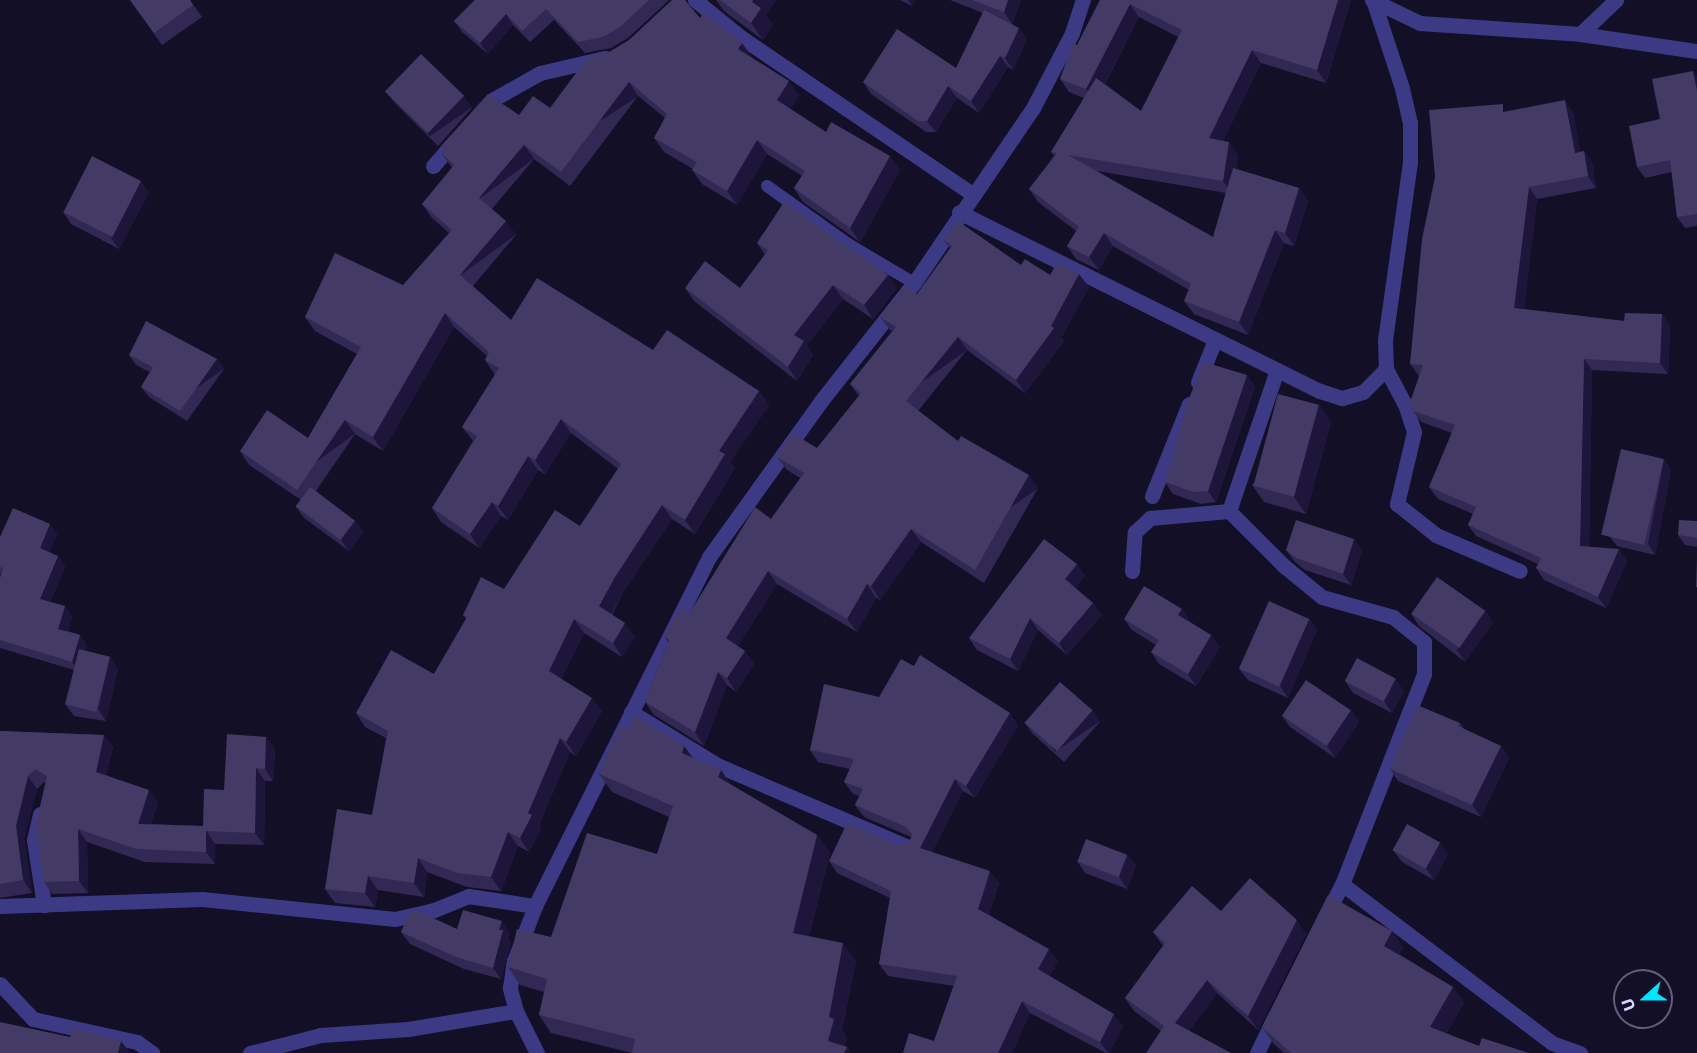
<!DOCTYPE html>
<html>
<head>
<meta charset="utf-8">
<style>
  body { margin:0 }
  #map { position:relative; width:1697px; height:1053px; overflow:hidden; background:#130f26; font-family:Commissioner,sans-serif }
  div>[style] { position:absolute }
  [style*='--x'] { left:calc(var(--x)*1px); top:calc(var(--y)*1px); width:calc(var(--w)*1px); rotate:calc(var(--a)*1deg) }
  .service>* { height:12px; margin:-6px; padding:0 6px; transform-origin:6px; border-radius:6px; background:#3d3a85 }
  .minor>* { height:15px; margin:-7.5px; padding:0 7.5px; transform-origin:7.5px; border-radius:7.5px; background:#3d3a85 }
  .wall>* { inset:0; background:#312854 }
  .shaded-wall>* { inset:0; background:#1d163a; transform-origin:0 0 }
  .building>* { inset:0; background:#433a66; transform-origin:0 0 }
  span { translate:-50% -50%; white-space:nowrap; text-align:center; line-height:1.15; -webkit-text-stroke:4.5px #130f26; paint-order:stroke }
  .north { position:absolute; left:1613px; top:969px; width:60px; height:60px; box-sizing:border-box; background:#130f26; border:2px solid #625e7d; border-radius:50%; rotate:249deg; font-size:16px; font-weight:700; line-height:24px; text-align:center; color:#d9d4ff }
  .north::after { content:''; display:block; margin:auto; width:21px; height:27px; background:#00e5ff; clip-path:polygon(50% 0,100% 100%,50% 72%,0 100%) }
</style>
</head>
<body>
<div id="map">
  <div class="service">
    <div style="--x:767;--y:186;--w:100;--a:35.6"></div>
    <div style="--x:848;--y:244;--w:77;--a:30.6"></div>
  </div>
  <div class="minor">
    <div style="--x:695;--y:0;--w:60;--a:39"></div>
    <div style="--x:742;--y:38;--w:278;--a:34.1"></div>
    <div style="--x:1372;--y:0;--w:53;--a:25.6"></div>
    <div style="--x:1420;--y:23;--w:160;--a:3.9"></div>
    <div style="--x:1580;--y:34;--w:118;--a:8.3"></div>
    <div style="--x:1580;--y:34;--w:50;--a:-43.4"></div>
    <div style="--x:481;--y:112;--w:16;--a:-47"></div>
    <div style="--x:492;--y:100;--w:55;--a:-29.4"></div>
    <div style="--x:540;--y:73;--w:67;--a:-13"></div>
    <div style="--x:433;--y:166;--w:33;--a:-49"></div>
    <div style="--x:959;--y:212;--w:403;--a:26.4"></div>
    <div style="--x:1320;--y:391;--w:23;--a:18"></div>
    <div style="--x:1342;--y:398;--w:22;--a:-16"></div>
    <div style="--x:1363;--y:392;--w:33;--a:-45"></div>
    <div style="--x:1386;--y:369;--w:29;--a:-92"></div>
    <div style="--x:1385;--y:340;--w:180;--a:-82"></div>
    <div style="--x:1410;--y:162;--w:39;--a:-90"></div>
    <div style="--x:1410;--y:123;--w:36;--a:-103"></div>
    <div style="--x:1402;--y:88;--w:89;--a:-108.2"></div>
    <div style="--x:1386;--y:369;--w:40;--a:62"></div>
    <div style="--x:1405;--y:404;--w:29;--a:72"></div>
    <div style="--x:1414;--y:432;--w:74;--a:103.3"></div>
    <div style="--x:1397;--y:504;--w:50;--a:38.5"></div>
    <div style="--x:1436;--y:535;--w:91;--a:23.2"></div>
    <div style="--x:1198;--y:382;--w:45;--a:-68"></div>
    <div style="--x:1152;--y:496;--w:99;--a:-68.1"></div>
    <div style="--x:1229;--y:511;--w:149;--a:-71.2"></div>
    <div style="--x:1132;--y:571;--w:39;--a:-86"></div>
    <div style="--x:1135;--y:532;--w:21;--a:-43"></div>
    <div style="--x:1150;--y:518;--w:79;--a:-5.1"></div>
    <div style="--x:1229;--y:511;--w:78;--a:45"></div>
    <div style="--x:1284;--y:566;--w:49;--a:39.2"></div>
    <div style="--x:1322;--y:597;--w:74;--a:15.7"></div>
    <div style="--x:1393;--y:617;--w:40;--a:39"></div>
    <div style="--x:1424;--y:642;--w:32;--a:90"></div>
    <div style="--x:1424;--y:674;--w:225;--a:111.3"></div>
    <div style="--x:1342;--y:884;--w:37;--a:117"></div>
    <div style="--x:631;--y:712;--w:101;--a:31.6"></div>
    <div style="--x:717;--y:765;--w:211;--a:23.2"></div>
    <div style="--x:40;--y:814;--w:27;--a:103"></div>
    <div style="--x:34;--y:840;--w:66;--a:81.3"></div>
    <div style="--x:1342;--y:884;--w:263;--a:37.1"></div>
    <div style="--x:1552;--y:1043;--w:30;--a:20"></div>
    <div style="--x:0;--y:906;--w:202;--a:-2"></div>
    <div style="--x:202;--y:899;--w:194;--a:5.9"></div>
    <div style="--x:395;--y:919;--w:40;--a:-13"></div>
    <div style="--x:434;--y:910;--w:37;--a:-22"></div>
    <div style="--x:468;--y:896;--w:68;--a:8.5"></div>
    <div style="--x:0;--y:984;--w:48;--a:46.7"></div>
    <div style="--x:33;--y:1019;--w:107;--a:12.5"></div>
    <div style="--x:137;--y:1042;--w:19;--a:36"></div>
    <div style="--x:250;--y:1053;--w:73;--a:-14.2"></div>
    <div style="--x:321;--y:1035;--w:87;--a:-3.9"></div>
    <div style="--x:408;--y:1029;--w:109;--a:-9.5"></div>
    <div style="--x:537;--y:1053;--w:47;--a:-116.6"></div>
    <div style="--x:516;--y:1011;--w:24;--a:-105"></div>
    <div style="--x:510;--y:988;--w:27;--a:-82"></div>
    <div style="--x:514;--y:961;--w:59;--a:-69.1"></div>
    <div style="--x:535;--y:906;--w:390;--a:-63.5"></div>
    <div style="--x:709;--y:557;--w:192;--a:-54.3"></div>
    <div style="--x:821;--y:401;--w:150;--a:-51.8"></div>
    <div style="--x:914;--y:283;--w:212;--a:-55.8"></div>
    <div style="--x:1033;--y:108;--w:85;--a:-62.5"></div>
    <div style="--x:1072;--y:33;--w:35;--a:-72"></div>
    <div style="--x:1257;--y:1053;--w:41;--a:-64.1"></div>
  </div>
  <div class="wall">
    <div style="clip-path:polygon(130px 0,190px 0,202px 17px,162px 45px)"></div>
    <div style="clip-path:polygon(475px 0,669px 0,628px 38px,611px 48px,585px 53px,554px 20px,530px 42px,513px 25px,488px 54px,462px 32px,454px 21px)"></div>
    <div style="clip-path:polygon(716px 0,776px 0,766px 15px,773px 25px,763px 40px,724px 11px)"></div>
    <div style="clip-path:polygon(900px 0,915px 0,912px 6px)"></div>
    <div style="clip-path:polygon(950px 0,1021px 0,1012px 24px,1027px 39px,1013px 70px,1008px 67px,979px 113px,957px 98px,936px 132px,926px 132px,871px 94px,863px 82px,956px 68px,983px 13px)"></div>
    <div style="clip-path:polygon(evenodd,1100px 0,1351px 0,1326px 83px,1261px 63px,1223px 141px,1238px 155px,1236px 169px,1299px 188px,1308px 201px,1294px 246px,1284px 243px,1248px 335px,1194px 314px,1184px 301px,1189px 290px,1113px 246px,1099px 270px,1076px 259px,1067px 246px,1076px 231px,1038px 202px,1029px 189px,1054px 156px,1051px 152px,1084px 98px,1069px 92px,1060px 79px,1100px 0,1139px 17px,1178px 37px,1141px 111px,1105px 84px,1139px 17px,1100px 0,1097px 171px,1226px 193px,1213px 237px,1097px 171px)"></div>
    <div style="clip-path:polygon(700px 18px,752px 57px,751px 57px,799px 95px,790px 109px,826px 132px,900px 170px,860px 242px,803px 202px,794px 188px,802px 176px,767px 154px,737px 205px,702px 184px,692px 170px,693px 169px,664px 152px,654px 138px,665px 118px,638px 96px,570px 186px,534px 159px,492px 209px,516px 235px,473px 286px,511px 320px,653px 350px,759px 391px,769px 405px,730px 462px,735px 468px,695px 534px,672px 519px,624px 591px,612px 615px,635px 637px,622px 657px,584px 633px,561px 679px,602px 711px,576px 756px,570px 752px,539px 825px,541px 829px,529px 852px,518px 846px,501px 891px,467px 887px,427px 872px,424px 897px,378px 890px,375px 907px,335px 903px,325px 889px,372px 815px,386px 738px,365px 727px,356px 713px,434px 674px,466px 619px,463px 615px,504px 589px,580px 526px,618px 469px,571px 433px,545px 474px,538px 470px,508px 520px,501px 516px,479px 548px,441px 522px,432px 508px,473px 441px,462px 427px,495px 375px,485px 360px,487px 356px,454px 327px,383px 451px,355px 434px,316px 491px,355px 521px,363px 532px,349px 551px,304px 518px,296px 507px,301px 500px,249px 465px,240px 451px,308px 438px,357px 354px,315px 331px,305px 317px,403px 285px,449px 233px,432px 218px,422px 204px,452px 168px,442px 154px,446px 150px,442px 145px,519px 115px,550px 108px,609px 52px)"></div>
    <div style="clip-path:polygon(1697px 77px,1697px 226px,1685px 228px,1677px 217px,1672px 172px,1645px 178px,1637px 167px,1660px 119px)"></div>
    <div style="clip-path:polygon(385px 91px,472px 108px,438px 146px,394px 102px)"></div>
    <div style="clip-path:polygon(1507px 111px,1573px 112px,1580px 152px,1584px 151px,1592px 163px,1596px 188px,1537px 199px,1524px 309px,1624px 321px,1662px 314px,1670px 326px,1668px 374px,1592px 370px,1589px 547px,1627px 561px,1606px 608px,1544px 580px,1536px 568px,1538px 564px,1476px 536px,1468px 525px,1473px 514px,1438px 499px,1429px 487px,1452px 433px,1421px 422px,1413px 411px,1419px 376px,1410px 364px,1435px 177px)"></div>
    <div style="clip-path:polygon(149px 192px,119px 249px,71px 224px,63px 212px)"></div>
    <div style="clip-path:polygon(944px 240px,1089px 287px,1061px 338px,1064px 341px,1025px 393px,967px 350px,918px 411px,958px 441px,1038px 488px,984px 583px,921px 542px,880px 600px,876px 598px,857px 632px,777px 584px,738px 646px,745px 651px,754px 664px,736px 692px,727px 685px,704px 746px,654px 715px,645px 702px,668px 642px,664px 637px,689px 614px,771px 519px,800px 478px,787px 470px,777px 457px,817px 448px,859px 396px,850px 384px,892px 331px,890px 330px,880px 317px,917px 294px,950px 248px)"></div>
    <div style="clip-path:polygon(757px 243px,888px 275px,897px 288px,873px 319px,843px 299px,807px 345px,813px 355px,797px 381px,694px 301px,685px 288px,740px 288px,765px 255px)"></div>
    <div style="clip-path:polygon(129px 355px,217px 359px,224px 369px,187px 421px,149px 397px,141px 387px,150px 372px,136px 365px)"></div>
    <div style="clip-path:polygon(1247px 375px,1255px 387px,1216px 502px,1201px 504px,1173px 494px,1165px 482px)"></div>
    <div style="clip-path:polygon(1319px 405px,1331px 422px,1306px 514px,1264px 502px,1252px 485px)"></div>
    <div style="clip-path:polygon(1664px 459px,1671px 470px,1655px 555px,1617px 546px,1609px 536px)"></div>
    <div style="clip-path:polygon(1697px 521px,1697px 547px,1685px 545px,1678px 535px)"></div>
    <div style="clip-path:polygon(57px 534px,49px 553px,58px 556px,65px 567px,50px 602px,65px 606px,72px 617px,68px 631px,80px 635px,87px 645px,85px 651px,118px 669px,106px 721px,74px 716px,65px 704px,74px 670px,0 648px,0 578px,1px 574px,0 574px,0 537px)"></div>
    <div style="clip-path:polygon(1354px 539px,1362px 551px,1351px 585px,1305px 570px,1295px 562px,1286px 550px)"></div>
    <div style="clip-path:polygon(1077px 564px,1085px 576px,1075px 588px,1093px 603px,1102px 615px,1067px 655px,1038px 630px,1018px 671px,977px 650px,969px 638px)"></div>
    <div style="clip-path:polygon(1485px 611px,1493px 623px,1465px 662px,1419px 626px,1411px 614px)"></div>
    <div style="clip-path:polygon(1124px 619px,1190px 621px,1190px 622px,1211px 635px,1220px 647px,1196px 686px,1159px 664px,1151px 652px,1156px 645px,1132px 630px)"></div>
    <div style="clip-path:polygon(1309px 619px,1317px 630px,1288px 698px,1248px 680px,1239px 669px)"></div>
    <div style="clip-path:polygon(1345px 681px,1404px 691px,1392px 713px,1353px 693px)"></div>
    <div style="clip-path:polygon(1092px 710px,1100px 722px,1064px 762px,1033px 734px,1024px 722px)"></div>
    <div style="clip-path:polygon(1351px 710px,1359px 722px,1335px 758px,1290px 727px,1282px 716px)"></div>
    <div style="clip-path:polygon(1460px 723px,1464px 729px,1501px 746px,1509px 758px,1481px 817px,1398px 781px,1390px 769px)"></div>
    <div style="clip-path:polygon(1018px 725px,975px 798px,963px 791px,932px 852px,999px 883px,989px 915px,1058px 961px,1049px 976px,1123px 1026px,1109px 1053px,1106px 1053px,1030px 1013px,1012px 1053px,903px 1053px,934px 1041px,954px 986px,888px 976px,879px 964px,890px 898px,837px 873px,829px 861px,909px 843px,911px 837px,864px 817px,855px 805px,859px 796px,853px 794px,844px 782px,850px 769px,818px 762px,810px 750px)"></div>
    <div style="clip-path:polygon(629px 730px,684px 746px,693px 758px,721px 770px,730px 784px,817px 835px,830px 853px,809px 936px,856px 961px,842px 1030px,847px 1037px,844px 1046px,847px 1047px,851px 1053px,632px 1053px,551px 1033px,539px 1015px,544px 992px,520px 985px,508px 967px,551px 937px,657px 854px,669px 817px,612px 792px,599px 774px)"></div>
    <div style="clip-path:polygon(0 731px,104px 735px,113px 747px,106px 775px,158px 802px,151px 824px,203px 826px,224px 790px,266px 737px,275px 749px,273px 781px,265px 781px,264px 845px,215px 844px,215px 864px,145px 862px,87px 842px,88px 893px,52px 894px,44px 882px,45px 782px,44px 782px,37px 789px,24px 838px,32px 893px,0 898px)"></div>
    <div style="clip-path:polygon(1393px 850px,1448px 854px,1434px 880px,1402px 862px)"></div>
    <div style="clip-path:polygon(1127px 855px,1136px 866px,1127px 889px,1085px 873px,1077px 861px)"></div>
    <div style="clip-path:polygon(1221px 911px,1306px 934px,1258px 1030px,1217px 993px,1189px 1031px,1161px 1031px,1134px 1011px,1125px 998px,1163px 946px,1153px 932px)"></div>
    <div style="clip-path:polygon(457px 929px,510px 933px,508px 939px,511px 942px,501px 979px,464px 969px,410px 944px,401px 932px)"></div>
    <div style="clip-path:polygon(1392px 931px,1403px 947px,1399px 954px,1453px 987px,1464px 1003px,1446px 1034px,1479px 1046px,1529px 1053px,1284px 1053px,1273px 1043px,1262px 1027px)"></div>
  </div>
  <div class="shaded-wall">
    <div style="clip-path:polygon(753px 0,776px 0,766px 15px,773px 25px,763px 40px,751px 23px,752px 2px)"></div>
    <div style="clip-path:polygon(908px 0,915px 0,912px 6px)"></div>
    <div style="clip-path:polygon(1008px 0,1021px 0,1012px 24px,1004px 12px)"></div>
    <div style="clip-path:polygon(1338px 0,1351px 0,1326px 83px,1317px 70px)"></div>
    <div style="clip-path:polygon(1130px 4px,1139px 17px,1095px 102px,1086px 89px)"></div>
    <div style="clip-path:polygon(506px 14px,513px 25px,488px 54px,480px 43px)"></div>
    <div style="clip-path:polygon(1019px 28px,1027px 39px,1013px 70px,1005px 58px)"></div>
    <div style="clip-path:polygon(742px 43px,752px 57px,748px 63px,738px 49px)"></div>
    <div style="clip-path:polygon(1252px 50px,1261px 63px,1218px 151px,1209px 138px)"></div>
    <div style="clip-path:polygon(1000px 56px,1008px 67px,979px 113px,971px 101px)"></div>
    <div style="clip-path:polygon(1693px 71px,1697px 77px,1697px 91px)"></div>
    <div style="clip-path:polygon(789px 81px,799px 95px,787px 114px,777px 100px)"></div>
    <div style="left:629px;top:82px;width:17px;height:113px;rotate:57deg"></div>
    <div style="clip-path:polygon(948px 86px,957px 98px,936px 132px,927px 121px)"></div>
    <div style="left:464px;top:96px;width:14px;height:51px;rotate:56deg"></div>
    <div style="clip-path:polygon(1565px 100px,1573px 112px,1583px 165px,1575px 153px)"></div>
    <div style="clip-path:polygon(757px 140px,767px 154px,737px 205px,727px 191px)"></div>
    <div style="clip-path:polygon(1229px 142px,1238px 155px,1232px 194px,1223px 181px)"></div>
    <div style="left:524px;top:145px;width:17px;height:70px;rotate:54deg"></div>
    <div style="clip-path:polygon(1584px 151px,1592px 163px,1596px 188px,1588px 176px)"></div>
    <div style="clip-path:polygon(890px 156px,900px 170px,860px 242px,850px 228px)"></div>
    <div style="clip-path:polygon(141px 181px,149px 192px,119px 249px,111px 238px)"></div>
    <div style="clip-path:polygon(1529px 187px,1537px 199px,1523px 319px,1514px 308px)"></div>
    <div style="clip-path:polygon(1299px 188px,1308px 201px,1294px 246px,1285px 233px)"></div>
    <div style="left:506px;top:221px;width:17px;height:71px;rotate:54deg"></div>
    <div style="clip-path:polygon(1275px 230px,1284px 243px,1248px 335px,1239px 322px)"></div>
    <div style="clip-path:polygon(1104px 233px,1113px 246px,1099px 270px,1089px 257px)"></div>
    <div style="clip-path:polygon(1079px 274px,1089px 287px,1061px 338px,1064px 341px,1025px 393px,1016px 380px,1051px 326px)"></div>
    <div style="clip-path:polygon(888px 275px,897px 288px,873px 319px,864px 305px)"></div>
    <div style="clip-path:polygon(833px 285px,843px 299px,807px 345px,813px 355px,797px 381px,788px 367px,794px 335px)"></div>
    <div style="clip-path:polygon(445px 313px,454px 327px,383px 451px,373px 437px)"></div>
    <div style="clip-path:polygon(1662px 314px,1670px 326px,1668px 374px,1660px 363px)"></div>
    <div style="left:958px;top:337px;width:16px;height:82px;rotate:55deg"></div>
    <div style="left:217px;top:359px;width:12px;height:64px;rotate:55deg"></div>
    <div style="clip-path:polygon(1584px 359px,1592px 370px,1589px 558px,1580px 546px)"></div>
    <div style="clip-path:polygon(1247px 375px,1255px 387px,1216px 502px,1208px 491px)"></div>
    <div style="clip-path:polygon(759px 391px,769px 405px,730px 462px,735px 468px,695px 534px,685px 520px,719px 451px)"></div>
    <div style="clip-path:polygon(1319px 405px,1331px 422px,1306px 514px,1294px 497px)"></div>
    <div style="clip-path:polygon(561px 419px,571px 433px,545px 474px,535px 460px)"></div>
    <div style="left:345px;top:420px;width:17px;height:85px;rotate:54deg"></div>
    <div style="clip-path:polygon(528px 456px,538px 470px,508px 520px,498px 506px)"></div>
    <div style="clip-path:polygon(1664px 459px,1671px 470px,1655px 555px,1648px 544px)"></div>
    <div style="left:1029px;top:475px;width:16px;height:109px;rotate:55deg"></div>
    <div style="clip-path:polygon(492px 502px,501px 516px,479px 548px,470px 534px)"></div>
    <div style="clip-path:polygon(662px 505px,672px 519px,624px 591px,608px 620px,599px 606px,615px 577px)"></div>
    <div style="clip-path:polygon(355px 521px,363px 532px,349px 551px,341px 540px)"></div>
    <div style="clip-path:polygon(50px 524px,57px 534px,47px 559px,40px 548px)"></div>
    <div style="clip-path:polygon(911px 529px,921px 542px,880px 600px,871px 586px)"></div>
    <div style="clip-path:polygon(1354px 539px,1362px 551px,1351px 585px,1343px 574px)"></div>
    <div style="clip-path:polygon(1619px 549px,1627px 561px,1606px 608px,1598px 597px)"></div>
    <div style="clip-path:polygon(58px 556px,65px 567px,47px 609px,40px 599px)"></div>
    <div style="clip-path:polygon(1077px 564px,1085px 576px,1073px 591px,1065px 579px)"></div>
    <div style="clip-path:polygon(768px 571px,777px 584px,735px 651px,726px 638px)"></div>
    <div style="clip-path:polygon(867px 584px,876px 598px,857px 632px,847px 619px)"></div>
    <div style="clip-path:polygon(1093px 603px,1102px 615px,1067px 655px,1059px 643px)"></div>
    <div style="clip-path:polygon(65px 606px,72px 617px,65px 639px,58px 629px)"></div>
    <div style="clip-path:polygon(1182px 609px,1190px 621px,1187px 627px,1178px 615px)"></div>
    <div style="clip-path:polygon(1485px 611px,1493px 623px,1465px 662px,1457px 650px)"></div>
    <div style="clip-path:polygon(1030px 618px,1038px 630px,1018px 671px,1010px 659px)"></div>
    <div style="clip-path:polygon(574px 619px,584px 633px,558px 685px,549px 671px)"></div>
    <div style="clip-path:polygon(1309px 619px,1317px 630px,1288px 698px,1280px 686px)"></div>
    <div style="clip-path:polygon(625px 623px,635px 637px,622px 657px,613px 643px)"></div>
    <div style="clip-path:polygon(80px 635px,87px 645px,79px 672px,72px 662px)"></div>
    <div style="clip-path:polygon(1211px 635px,1220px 647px,1196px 686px,1188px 674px)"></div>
    <div style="clip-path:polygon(745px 651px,754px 664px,736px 692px,727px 678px)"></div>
    <div style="clip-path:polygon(110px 657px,118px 669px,106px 721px,98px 709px)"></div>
    <div style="clip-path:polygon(718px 672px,727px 685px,704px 746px,695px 732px)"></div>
    <div style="clip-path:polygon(1396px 679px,1404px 691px,1392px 713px,1384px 701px)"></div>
    <div style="clip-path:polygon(592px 698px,602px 711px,576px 756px,566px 742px)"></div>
    <div style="left:1092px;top:710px;width:14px;height:54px;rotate:56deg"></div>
    <div style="clip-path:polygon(1351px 710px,1359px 722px,1335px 758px,1327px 746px)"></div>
    <div style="clip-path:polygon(1010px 713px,1018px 725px,975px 798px,966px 786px)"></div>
    <div style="clip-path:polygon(104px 735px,113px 747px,104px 784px,96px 772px)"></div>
    <div style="clip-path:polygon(266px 737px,275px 749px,273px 781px,265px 769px)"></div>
    <div style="clip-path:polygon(560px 738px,570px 752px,539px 825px,541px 829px,529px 852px,520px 838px,528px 813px)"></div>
    <div style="clip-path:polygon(684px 746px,697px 764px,682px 753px)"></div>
    <div style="clip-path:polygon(1501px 746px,1509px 758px,1481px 817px,1472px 805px)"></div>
    <div style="clip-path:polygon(256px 768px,265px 781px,264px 845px,255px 833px)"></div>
    <div style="clip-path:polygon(721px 770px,733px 788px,718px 777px)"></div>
    <div style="clip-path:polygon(28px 776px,37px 789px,24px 838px,32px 893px,23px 880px,16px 826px)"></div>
    <div style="clip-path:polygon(955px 779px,963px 791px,928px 860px,920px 848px)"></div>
    <div style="clip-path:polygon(149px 790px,158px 802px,147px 837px,138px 824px)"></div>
    <div style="clip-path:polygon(78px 829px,87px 842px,88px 893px,79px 881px)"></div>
    <div style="clip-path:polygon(206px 831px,215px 844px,215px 864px,206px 852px)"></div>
    <div style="clip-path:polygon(508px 832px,518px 846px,501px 891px,491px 877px)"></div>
    <div style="clip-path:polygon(817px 835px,830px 853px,805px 951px,793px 933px)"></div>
    <div style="clip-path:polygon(1440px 842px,1448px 854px,1434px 880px,1426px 868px)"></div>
    <div style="clip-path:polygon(1127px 855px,1136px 866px,1127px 889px,1119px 877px)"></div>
    <div style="clip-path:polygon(418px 858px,427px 872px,424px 897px,414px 883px)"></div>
    <div style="clip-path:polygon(990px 871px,999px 883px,987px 921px,978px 909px)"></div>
    <div style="clip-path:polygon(368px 876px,378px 890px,375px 907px,365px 893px)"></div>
    <div style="clip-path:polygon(1297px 920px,1306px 934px,1258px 1030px,1248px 1016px)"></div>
    <div style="clip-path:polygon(502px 921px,510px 933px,508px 939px,511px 942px,501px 979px,493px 968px,499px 930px)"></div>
    <div style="clip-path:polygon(1392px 931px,1403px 947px,1395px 961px,1384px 946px)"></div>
    <div style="clip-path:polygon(843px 943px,856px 961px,842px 1030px,847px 1037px,842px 1053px,828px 1041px,829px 1017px)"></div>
    <div style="clip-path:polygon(1049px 949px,1058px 961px,1047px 981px,1038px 969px)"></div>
    <div style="clip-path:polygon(1207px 980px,1217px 993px,1185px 1037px,1175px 1023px)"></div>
    <div style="clip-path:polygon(1453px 987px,1464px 1003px,1441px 1043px,1430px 1027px)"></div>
    <div style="clip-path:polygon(1022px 1001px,1030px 1013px,1012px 1053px,998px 1053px)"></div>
    <div style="clip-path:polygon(1114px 1014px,1123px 1026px,1109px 1053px,1108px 1053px,1100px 1042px)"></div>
    <div style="clip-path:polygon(121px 1041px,130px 1053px,118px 1053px)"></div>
    <div style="clip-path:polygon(847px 1047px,851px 1053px,844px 1053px)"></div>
  </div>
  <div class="building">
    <div style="clip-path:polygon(130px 0,190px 0,193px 5px,154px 33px)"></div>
    <div style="clip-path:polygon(475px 0,649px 0,620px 27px,603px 37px,578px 42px,546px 9px,522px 31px,506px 14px,480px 43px,454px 21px)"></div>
    <div style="clip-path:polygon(672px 0,685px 0,700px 18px,703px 13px,742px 43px,738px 49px,789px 81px,777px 100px,826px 132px,831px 122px,890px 156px,850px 228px,794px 188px,805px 171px,757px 140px,727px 191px,692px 170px,697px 162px,654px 138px,667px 114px,629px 82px,561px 172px,524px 145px,479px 198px,506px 221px,460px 275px,511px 320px,537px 278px,653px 350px,667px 330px,759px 391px,719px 451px,725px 454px,685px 520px,662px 505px,615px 577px,599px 606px,625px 623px,613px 643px,574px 619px,549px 671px,592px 698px,566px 742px,560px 738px,528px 813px,532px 815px,520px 838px,508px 832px,491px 877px,457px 873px,418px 858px,414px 883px,368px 876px,365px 893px,325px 889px,337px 809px,372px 815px,388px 731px,356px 713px,391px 650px,434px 674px,467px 617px,463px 615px,481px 577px,504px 589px,555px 510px,580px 526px,621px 464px,561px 419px,535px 460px,528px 456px,498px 506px,492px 502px,470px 534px,432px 508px,477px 436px,462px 427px,499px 368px,485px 360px,489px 352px,445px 313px,373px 437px,345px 420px,297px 490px,240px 451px,267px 410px,308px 438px,361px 347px,305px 317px,335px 253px,403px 285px,452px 230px,422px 204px,454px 165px,442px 154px,446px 149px,442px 145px,488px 94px,519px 115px,533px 96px,550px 108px,588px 57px,609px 52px,629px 40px)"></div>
    <div style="clip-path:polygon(720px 0,753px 0,752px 2px,761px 8px,751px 23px)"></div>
    <div style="clip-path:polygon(972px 0,1008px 0,1004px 12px)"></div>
    <div style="clip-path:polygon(1100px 0,1338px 0,1317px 70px,1252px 50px,1209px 138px,1229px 142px,1223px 181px,1068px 155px,1213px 237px,1233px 168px,1299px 188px,1285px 233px,1275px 230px,1239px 322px,1184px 301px,1191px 284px,1104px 233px,1089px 257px,1067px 246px,1079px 227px,1029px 189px,1057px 153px,1051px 152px,1096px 78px,1141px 111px,1182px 30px,1130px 4px,1086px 89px,1060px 79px,1073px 43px,1077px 45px)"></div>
    <div style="clip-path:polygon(984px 10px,1019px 28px,1005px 58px,1000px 56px,971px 101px,948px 86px,927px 121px,918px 121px,863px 82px,897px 29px,956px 68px)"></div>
    <div style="left:421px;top:54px;width:60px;height:52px;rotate:44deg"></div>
    <div style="clip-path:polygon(1693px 71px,1697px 91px,1697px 214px,1677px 217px,1670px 160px,1637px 167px,1629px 126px,1660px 119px,1652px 79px)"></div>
    <div style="clip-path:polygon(1565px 100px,1575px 153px,1584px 151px,1588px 176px,1529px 187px,1514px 308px,1624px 321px,1625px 313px,1662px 314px,1660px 363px,1584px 359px,1580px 546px,1619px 549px,1598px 597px,1536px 568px,1541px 558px,1468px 525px,1476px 507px,1429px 487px,1455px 425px,1413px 411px,1410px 402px,1423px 365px,1410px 364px,1422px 239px,1435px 177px,1429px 110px,1503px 104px,1503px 112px)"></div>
    <div style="left:92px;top:156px;width:55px;height:63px;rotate:27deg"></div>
    <div style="clip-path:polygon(784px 202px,888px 275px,864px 305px,833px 285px,794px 335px,804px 341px,788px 367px,685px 288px,705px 261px,740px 288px,768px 250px,757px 243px)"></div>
    <div style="clip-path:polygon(958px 221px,1021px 265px,1025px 259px,1050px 275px,1057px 263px,1079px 274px,1051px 326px,1054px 328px,1016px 380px,958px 337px,906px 401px,958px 441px,961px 436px,1029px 475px,975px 570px,911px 529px,871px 586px,867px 584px,847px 619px,768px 571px,726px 638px,745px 651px,727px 678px,718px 672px,695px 732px,645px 702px,669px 640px,664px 637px,680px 608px,689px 614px,755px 507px,771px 519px,804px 473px,777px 457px,792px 433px,817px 448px,861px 393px,850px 384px,896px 327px,880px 317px,905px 286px,917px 294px,952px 246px,944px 240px)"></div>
    <div style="clip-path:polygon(146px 321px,217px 359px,180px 411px,141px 387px,153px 367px,129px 355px)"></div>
    <div style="clip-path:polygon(1204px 362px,1247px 375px,1208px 491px,1193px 492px,1165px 482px,1187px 403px)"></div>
    <div style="left:1278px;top:394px;width:42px;height:95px;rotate:15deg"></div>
    <div style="left:1621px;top:449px;width:44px;height:88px;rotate:13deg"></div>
    <div style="left:310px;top:487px;width:56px;height:24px;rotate:37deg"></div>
    <div style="clip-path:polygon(13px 508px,50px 524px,40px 548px,58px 556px,40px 599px,65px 606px,58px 629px,80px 635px,72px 662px,0 640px,0 578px,3px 568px,0 567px,0 537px)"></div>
    <div style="clip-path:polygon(1296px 520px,1354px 539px,1343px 574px,1296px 558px,1286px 550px)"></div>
    <div style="clip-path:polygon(1679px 520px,1697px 521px,1697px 538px,1678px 535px)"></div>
    <div style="clip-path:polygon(1044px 539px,1077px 564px,1065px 579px,1093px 603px,1059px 643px,1030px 618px,1010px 659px,969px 638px)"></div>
    <div style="clip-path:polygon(1697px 558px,1697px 587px,1696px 587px)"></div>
    <div style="left:1437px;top:577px;width:59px;height:45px;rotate:35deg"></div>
    <div style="clip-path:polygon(1144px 586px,1182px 609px,1178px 615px,1211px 635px,1188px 674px,1151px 652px,1159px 640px,1124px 619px)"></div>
    <div style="left:1269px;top:601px;width:44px;height:74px;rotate:24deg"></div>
    <div style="left:79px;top:649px;width:32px;height:57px;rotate:14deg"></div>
    <div style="clip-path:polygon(920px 655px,1010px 713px,966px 786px,955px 779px,920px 848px,990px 871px,978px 909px,1049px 949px,1038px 969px,1114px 1014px,1100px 1042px,1022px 1001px,998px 1053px,903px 1053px,909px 1033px,934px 1041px,957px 976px,879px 964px,891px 891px,829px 861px,847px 823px,899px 845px,909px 843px,912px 834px,906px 827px,855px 805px,863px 789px,844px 782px,854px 759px,810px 750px,824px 684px,879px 697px,901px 659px,914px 666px)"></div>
    <div style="left:1357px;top:658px;width:44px;height:26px;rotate:28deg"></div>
    <div style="left:1306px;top:680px;width:54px;height:43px;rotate:34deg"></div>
    <div style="left:1060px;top:682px;width:43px;height:54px;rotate:41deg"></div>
    <div style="clip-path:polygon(1417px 705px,1460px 723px,1458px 726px,1501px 746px,1472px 805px,1390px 769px)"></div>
    <div style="clip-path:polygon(634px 715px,684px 746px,682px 753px,721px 770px,718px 777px,817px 835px,793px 933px,843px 943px,829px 1017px,834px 1019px,828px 1041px,847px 1047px,844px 1053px,632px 1053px,635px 1039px,539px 1015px,547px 979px,508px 967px,517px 929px,551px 937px,587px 833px,657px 854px,673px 806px,599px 774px,619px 726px,629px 730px)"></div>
    <div style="clip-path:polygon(0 731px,104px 735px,96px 772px,149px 790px,138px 824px,203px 826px,204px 789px,224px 790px,227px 734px,266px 737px,265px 769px,256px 768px,255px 833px,206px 831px,206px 852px,136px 849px,78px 829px,79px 881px,44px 882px,35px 828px,47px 776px,35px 769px,28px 776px,16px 826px,23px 880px,0 884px)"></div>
    <div style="left:1407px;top:824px;width:38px;height:30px;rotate:29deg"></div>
    <div style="left:1086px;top:839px;width:44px;height:24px;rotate:21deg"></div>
    <div style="clip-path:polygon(1250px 878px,1297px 920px,1248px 1016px,1207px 980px,1175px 1023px,1231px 1053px,1146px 1053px,1164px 1026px,1125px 998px,1165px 943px,1153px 932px,1192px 886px,1221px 911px)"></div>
    <div style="clip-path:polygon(1328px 895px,1392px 931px,1384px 946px,1453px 987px,1430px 1027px,1479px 1046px,1482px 1038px,1529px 1053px,1291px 1053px,1262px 1027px)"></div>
    <div style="clip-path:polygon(463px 910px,502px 921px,499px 930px,503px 930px,493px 968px,456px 957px,401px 932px,410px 912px,420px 912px,457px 929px)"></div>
    <div style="clip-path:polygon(0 1022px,70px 1037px,72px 1028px,121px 1041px,118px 1053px,0 1053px)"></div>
  </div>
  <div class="north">U</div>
</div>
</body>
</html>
